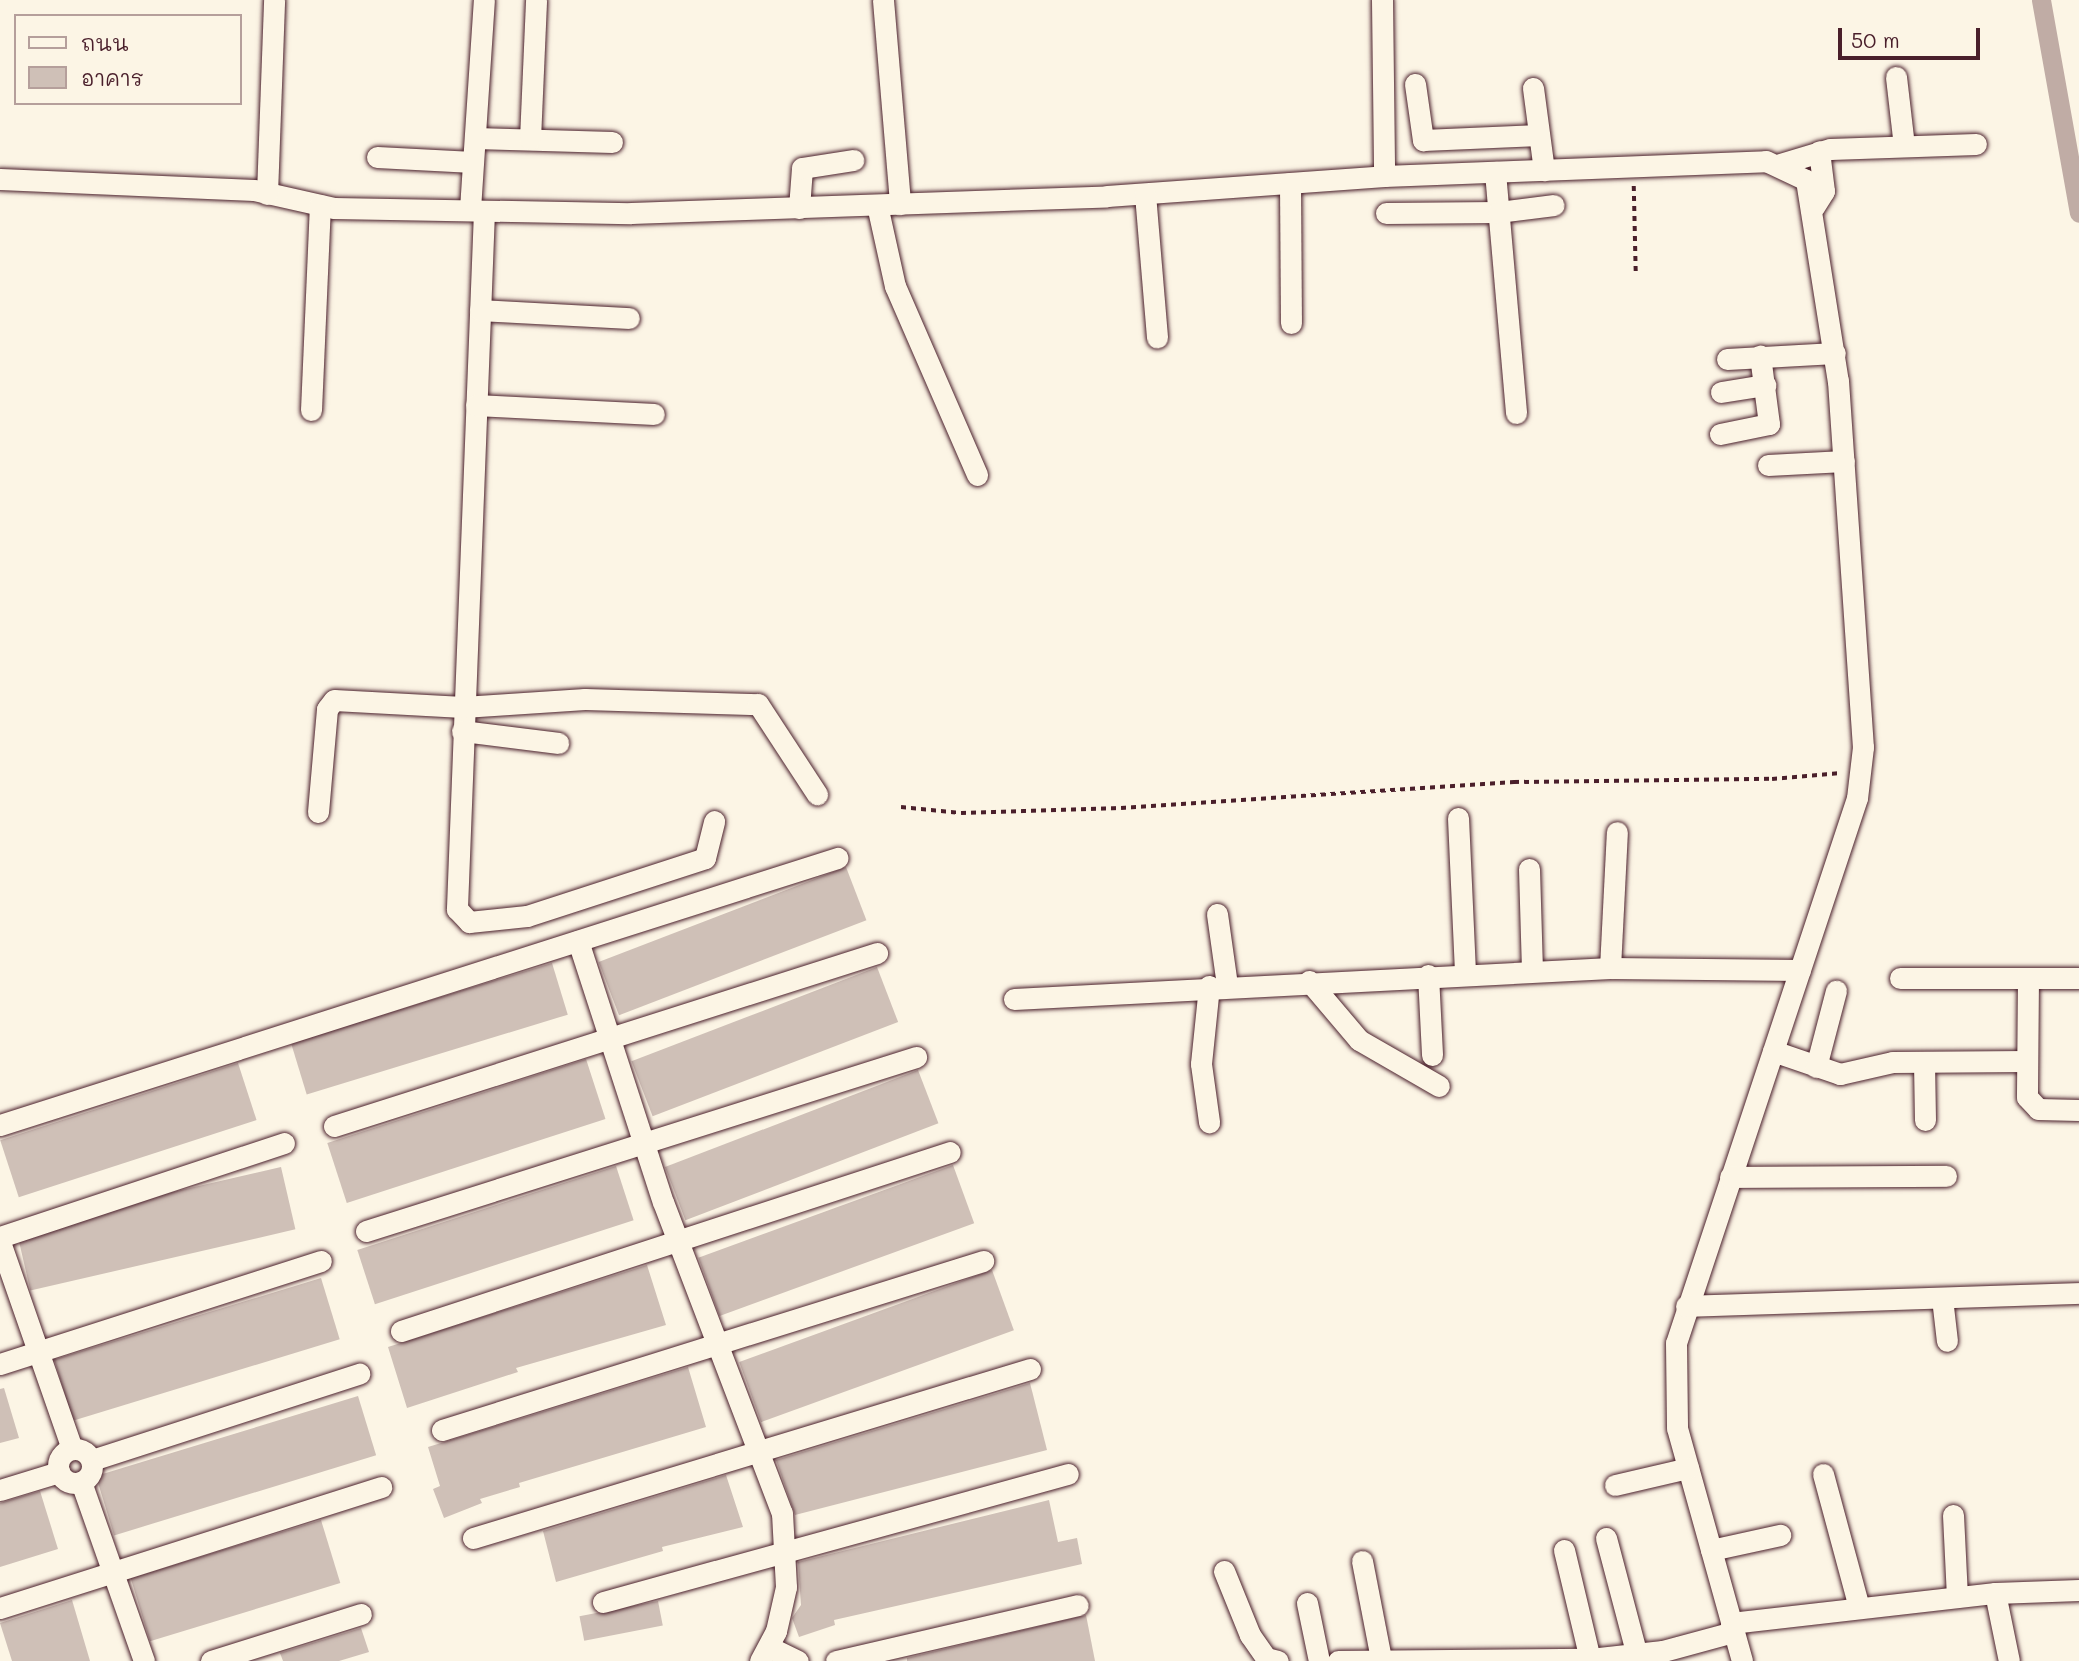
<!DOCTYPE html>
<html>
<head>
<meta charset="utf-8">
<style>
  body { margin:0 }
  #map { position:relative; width:2079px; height:1661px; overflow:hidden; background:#fcf5e5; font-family:Mali,"Playpen Sans Thai",sans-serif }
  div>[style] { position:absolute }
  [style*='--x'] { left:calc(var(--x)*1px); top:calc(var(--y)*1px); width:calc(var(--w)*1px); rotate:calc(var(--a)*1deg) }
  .canal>* { height:19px; margin:-9.5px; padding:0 9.5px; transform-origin:9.5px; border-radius:9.5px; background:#c0aca5 }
  .building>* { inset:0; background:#cfc0b7; transform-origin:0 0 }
  .path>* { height:3.5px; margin-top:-1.75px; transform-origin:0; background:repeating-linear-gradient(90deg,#4a1f2b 0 5px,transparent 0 10px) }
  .roads { filter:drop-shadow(0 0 2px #4a1f2b) drop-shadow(0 0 2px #4a1f2b) }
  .minor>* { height:21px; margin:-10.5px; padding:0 10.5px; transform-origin:10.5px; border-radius:10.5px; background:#fcf5e5 }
  .minor>.ring { margin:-10.5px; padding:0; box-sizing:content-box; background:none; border:21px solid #fcf5e5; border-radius:50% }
  span { translate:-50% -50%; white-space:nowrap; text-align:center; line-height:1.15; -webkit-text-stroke:5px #fcf5e5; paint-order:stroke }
  .legend { position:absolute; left:14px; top:14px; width:228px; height:91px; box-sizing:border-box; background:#fcf5e5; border:2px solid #b59f9b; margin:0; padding:9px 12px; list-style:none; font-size:21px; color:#4a1f2b }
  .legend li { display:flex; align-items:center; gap:14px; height:35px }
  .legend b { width:35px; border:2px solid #b59f9b }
  .scale { position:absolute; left:1838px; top:28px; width:142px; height:32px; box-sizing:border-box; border:4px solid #4a1f2b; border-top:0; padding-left:9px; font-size:21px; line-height:24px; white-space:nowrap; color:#4a1f2b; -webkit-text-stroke:5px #fcf5e5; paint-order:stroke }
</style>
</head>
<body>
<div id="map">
  <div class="canal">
    <div style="--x:2041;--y:0;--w:216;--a:79.9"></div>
  </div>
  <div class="building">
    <div style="left:846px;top:867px;width:57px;height:265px;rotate:69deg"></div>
    <div style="left:552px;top:963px;width:54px;height:273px;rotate:73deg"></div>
    <div style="left:877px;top:967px;width:59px;height:263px;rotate:69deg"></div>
    <div style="left:586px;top:1059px;width:63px;height:272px;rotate:72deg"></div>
    <div style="left:238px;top:1063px;width:60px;height:250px;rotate:72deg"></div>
    <div style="left:918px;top:1070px;width:57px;height:271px;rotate:69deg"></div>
    <div style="left:953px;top:1165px;width:62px;height:271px;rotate:70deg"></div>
    <div style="left:616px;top:1166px;width:57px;height:272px;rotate:72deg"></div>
    <div style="left:281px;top:1167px;width:64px;height:272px;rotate:77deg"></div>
    <div style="clip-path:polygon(647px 1265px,666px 1325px,516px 1368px,518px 1372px,407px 1408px,388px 1347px)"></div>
    <div style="left:992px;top:1270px;width:64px;height:269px;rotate:70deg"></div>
    <div style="left:321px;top:1278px;width:64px;height:279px;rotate:73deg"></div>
    <div style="clip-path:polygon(688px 1367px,706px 1427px,519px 1483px,520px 1487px,480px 1499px,482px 1503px,444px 1518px,433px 1489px,440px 1486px,428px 1447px)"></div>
    <div style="clip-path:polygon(1030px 1383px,1047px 1450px,795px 1515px,776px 1460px)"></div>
    <div style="clip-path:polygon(4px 1388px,19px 1438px,0 1443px,0 1389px)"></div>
    <div style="left:358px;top:1396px;width:62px;height:274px;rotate:73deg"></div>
    <div style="clip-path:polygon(726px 1475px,743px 1527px,662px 1547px,663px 1551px,556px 1582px,543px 1531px)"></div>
    <div style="clip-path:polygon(40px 1491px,58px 1549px,0 1567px,0 1503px)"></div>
    <div style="clip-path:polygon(1049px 1500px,1058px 1542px,1077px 1538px,1082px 1564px,834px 1620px,835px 1625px,799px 1637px,792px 1618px,801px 1605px,798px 1562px)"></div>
    <div style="left:321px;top:1520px;width:66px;height:199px;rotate:73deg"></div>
    <div style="clip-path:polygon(72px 1600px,90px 1661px,12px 1661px,0 1623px)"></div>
    <div style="left:658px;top:1601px;width:25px;height:80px;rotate:79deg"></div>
    <div style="clip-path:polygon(1086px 1615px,1095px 1661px,907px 1661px,907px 1658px)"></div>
    <div style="clip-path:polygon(361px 1628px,369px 1652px,339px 1661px,283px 1661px,280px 1653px)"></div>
  </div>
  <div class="path">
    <div style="--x:1634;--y:186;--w:87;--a:88.7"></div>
    <div style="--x:901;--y:807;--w:60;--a:5.7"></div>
    <div style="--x:961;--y:813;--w:160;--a:-1.8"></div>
    <div style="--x:1121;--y:808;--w:394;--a:-3.8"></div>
    <div style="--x:1514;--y:782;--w:258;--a:-0.7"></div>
    <div style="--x:1772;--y:779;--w:69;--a:-5"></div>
  </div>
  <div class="roads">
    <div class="minor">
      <div style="--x:883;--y:0;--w:205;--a:85.2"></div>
      <div style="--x:1382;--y:0;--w:176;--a:89.3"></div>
      <div style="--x:1896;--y:77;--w:69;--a:83.4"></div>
      <div style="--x:1415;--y:84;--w:57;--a:81.9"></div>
      <div style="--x:1423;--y:140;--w:116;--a:-2.5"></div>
      <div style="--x:1533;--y:88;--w:83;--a:82.4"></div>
      <div style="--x:475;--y:138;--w:137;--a:1.7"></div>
      <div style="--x:530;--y:139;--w:139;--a:-87.5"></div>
      <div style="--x:377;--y:157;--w:96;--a:3"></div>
      <div style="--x:1780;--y:164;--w:52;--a:-16.7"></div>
      <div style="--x:1830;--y:149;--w:146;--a:-2"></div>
      <div style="--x:1495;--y:172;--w:242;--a:85"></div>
      <div style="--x:0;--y:179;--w:254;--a:2.5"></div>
      <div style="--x:254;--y:190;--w:82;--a:12.7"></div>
      <div style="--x:334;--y:208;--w:297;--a:1"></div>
      <div style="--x:631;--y:213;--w:476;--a:-2"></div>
      <div style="--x:1107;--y:196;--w:278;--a:-4.1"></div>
      <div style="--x:1384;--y:176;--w:382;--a:-2.2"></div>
      <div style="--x:1766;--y:161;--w:44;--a:25.4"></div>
      <div style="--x:1806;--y:180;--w:204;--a:81"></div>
      <div style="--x:1838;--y:381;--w:367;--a:86.1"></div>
      <div style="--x:1863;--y:747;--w:51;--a:96.7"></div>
      <div style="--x:1857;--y:798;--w:574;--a:108.37"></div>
      <div style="--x:1676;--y:1343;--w:85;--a:89.3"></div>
      <div style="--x:1677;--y:1428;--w:242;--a:74.4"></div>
      <div style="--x:1290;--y:183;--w:140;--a:89.6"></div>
      <div style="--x:267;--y:194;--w:194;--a:-87.9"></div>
      <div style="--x:1145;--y:194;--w:144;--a:85.2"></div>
      <div style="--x:877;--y:205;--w:83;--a:77.5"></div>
      <div style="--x:895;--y:286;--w:206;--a:66.5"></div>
      <div style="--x:1814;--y:207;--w:19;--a:-58"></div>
      <div style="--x:1824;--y:191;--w:40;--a:-97.1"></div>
      <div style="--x:799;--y:208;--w:40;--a:-85.7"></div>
      <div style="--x:802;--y:168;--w:52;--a:-8.9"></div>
      <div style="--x:470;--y:209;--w:209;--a:-86.2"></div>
      <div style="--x:484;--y:211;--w:699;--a:92.22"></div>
      <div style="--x:457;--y:909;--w:18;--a:47"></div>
      <div style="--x:469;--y:922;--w:58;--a:-5.9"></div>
      <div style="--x:527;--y:916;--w:187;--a:-18"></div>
      <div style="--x:705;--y:858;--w:38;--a:-76"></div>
      <div style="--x:1386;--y:213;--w:112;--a:-0.5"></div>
      <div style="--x:1498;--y:212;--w:56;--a:-7.1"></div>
      <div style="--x:480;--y:310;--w:149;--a:3.1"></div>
      <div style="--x:1727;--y:359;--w:108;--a:-3.2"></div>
      <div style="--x:1721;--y:392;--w:45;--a:-9"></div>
      <div style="--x:476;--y:405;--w:178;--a:2.9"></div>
      <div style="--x:311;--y:410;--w:205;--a:-87.5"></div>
      <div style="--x:1720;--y:434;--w:50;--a:-11.5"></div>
      <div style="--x:1769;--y:424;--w:69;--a:-97.5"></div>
      <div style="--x:1768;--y:465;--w:76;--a:-3"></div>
      <div style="--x:462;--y:731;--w:97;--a:7.1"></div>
      <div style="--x:318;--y:812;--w:103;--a:-85"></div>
      <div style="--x:327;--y:709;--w:11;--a:-52"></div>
      <div style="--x:334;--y:700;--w:129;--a:3.1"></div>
      <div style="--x:463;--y:707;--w:122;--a:-3.8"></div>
      <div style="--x:585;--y:699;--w:173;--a:1.7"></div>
      <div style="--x:758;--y:704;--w:108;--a:56.8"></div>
      <div style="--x:1458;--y:818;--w:156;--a:87.4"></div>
      <div style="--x:1529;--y:869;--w:102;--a:88.3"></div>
      <div style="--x:1217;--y:914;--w:72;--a:82"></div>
      <div style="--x:578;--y:941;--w:274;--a:72"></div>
      <div style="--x:663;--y:1202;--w:333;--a:69.1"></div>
      <div style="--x:782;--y:1513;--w:74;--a:86.9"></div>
      <div style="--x:786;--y:1587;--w:45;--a:102.8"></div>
      <div style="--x:776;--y:1631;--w:34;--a:118"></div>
      <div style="--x:1610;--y:968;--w:136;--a:-87.1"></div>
      <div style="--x:1428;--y:975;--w:80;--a:87.1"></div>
      <div style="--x:1900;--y:978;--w:179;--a:0"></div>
      <div style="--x:2028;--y:978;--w:119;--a:90.5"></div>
      <div style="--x:2027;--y:1097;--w:16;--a:47"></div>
      <div style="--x:2038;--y:1109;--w:41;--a:1.4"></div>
      <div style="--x:1309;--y:981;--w:77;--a:49.7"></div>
      <div style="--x:1359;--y:1040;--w:92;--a:29.9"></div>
      <div style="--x:1209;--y:986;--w:78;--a:95.9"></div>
      <div style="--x:1201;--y:1064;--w:59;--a:82.1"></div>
      <div style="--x:1014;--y:999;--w:597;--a:-2.98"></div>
      <div style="--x:1610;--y:968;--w:190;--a:0.6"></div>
      <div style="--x:1773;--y:1051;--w:71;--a:18.9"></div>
      <div style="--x:1840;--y:1074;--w:54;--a:-12.8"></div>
      <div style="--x:1893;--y:1062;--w:134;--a:-0.4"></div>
      <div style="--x:1924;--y:1062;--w:58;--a:89"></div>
      <div style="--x:1816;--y:1067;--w:79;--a:-75.3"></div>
      <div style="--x:0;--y:1125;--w:879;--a:-17.69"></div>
      <div style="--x:334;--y:1126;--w:570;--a:-17.67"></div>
      <div style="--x:1730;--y:1177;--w:216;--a:-0.3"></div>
      <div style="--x:366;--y:1231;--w:577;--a:-17.56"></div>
      <div style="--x:0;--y:1237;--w:299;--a:-18.3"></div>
      <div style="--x:0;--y:1242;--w:219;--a:70.8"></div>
      <div style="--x:1942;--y:1298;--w:43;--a:83.4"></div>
      <div style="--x:1686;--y:1306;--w:393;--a:-1.9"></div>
      <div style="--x:401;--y:1331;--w:577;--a:-18.06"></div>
      <div style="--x:0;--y:1364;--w:337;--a:-17.8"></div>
      <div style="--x:442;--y:1430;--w:567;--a:-17.35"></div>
      <div class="ring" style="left:58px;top:1449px;width:13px;height:13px"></div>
      <div style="--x:92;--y:1460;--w:281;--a:-17.9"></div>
      <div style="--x:1823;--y:1474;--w:138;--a:74.9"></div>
      <div style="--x:81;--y:1482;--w:190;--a:70.6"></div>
      <div style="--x:1615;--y:1485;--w:75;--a:-13.1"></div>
      <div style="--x:0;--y:1490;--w:62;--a:-17"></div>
      <div style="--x:1953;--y:1515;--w:82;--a:87.2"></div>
      <div style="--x:473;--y:1538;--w:582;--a:-16.88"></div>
      <div style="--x:1606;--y:1538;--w:121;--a:75.2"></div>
      <div style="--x:1564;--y:1550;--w:112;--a:76.6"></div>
      <div style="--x:1711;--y:1550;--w:71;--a:-12.3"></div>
      <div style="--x:1362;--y:1561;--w:100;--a:79"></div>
      <div style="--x:1224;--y:1571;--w:69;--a:67.9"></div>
      <div style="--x:1250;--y:1635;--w:28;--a:55"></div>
      <div style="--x:1266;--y:1658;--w:12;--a:14"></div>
      <div style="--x:1995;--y:1593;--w:69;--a:78.4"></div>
      <div style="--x:603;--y:1602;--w:482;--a:-15.4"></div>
      <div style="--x:1307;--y:1603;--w:59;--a:78.3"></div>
      <div style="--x:0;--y:1608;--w:400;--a:-17.6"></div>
      <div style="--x:1731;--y:1623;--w:266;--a:-6.5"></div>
      <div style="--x:1995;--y:1593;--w:84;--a:-2"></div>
      <div style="--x:769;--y:1647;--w:32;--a:26"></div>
      <div style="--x:211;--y:1661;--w:157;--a:-17.4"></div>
      <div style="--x:836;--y:1661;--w:248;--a:-13"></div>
      <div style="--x:1338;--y:1661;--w:252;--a:-0.5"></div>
      <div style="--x:1590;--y:1659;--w:73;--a:-6.3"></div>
      <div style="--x:1663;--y:1651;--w:73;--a:-15.2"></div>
    </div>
  </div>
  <ul class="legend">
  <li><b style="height:9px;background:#fcf5e5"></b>ถนน</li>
  <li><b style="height:19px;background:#cfc0b7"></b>อาคาร</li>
  </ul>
  <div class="scale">50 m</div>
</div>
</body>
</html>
